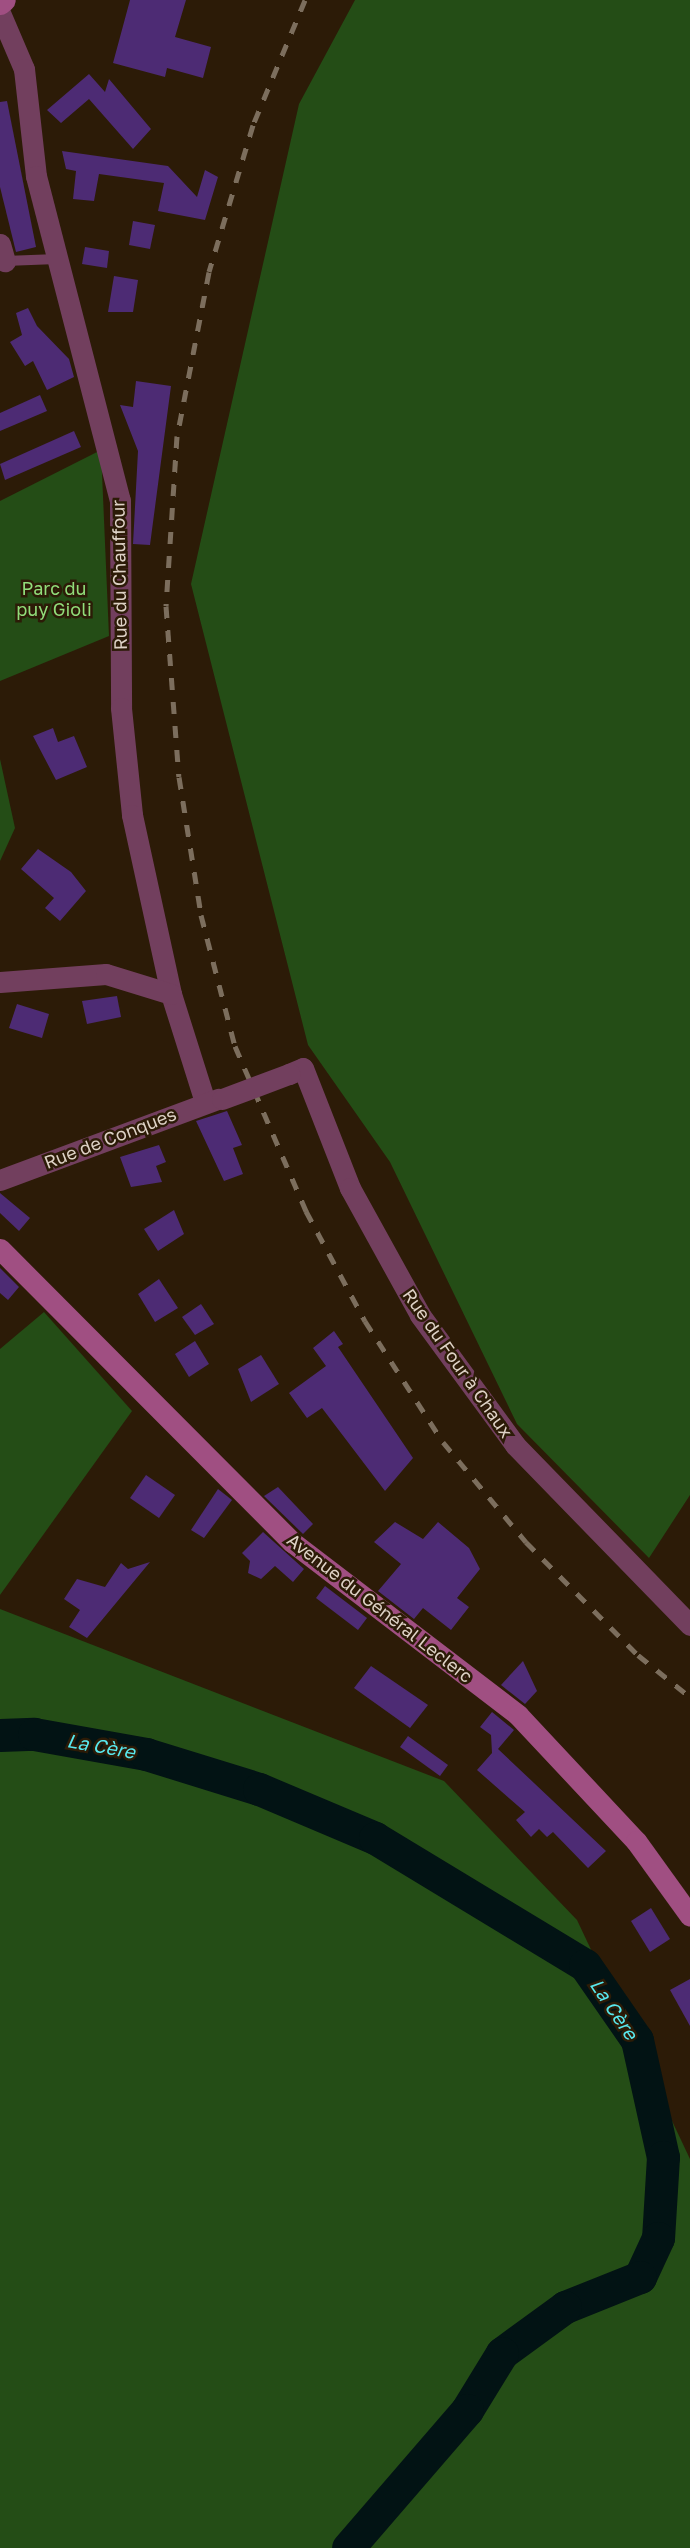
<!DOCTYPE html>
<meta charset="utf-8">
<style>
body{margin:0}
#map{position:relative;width:690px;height:2548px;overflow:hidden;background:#2c1b07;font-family:"Golos Text",sans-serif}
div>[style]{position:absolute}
.green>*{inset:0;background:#244d16}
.river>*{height:33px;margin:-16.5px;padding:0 16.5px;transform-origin:16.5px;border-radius:16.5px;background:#021314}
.building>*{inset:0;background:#4d2b74}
.lane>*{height:10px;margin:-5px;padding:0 5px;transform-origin:5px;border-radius:5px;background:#723f5e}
.street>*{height:21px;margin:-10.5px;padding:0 10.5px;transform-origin:10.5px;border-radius:10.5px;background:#723f5e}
.secondary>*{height:21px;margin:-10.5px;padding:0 10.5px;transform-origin:10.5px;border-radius:10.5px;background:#a04f82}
.rail>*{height:5px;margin-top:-2.5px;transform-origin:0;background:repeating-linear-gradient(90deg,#7c6e5d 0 12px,transparent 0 24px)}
.street-bridge>*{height:21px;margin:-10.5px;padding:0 10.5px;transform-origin:10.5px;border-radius:10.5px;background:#723f5e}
span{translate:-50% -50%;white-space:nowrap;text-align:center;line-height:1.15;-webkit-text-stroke:5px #2c1b07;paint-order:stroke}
.street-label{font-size:18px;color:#ded2c6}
.park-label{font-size:18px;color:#91dd7a}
.water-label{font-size:19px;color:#58e8ee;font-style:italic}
</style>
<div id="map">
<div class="green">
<div style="clip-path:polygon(355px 0,690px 0,690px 1495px,649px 1558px,517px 1424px,390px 1162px,308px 1045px,191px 584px,299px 104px)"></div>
<div style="clip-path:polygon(101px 450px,109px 636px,0 681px,0 501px)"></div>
<div style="clip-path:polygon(0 759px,15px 828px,0 861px)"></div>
<div style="clip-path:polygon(44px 1312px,132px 1411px,0 1595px,0 1349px)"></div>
<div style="clip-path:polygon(0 1609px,444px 1781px,577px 1920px,690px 2159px,690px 2548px,0 2548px)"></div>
</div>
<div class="river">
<div style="left:0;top:1735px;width:34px;rotate:-2deg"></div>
<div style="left:34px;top:1734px;width:114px;rotate:10.1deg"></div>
<div style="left:146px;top:1754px;width:118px;rotate:17.2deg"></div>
<div style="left:259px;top:1789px;width:126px;rotate:22.9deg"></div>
<div style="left:375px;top:1838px;width:245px;rotate:31.2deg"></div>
<div style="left:585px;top:1965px;width:91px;rotate:55.3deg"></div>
<div style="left:637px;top:2040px;width:120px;rotate:77.5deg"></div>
<div style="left:663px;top:2157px;width:81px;rotate:93.5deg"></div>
<div style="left:658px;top:2238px;width:43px;rotate:114.8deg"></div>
<div style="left:640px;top:2277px;width:81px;rotate:158.2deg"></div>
<div style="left:565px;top:2307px;width:78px;rotate:143.9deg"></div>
<div style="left:502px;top:2353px;width:67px;rotate:121.6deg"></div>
<div style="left:467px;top:2410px;width:182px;rotate:130.8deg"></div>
</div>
<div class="building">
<div style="clip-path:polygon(130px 0,186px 0,175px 37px,211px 47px,203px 78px,167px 68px,165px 77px,113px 63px)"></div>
<div style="clip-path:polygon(89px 74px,105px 92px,109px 79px,151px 129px,133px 149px,89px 99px,61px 123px,47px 110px)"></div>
<div style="clip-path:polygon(7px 101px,36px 247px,16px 252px,0 187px,0 102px)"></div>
<div style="clip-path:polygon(62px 151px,168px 166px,197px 197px,205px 170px,218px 177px,205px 220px,158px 211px,164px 183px,99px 174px,94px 201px,73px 199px,76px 171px,66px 169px)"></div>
<div style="clip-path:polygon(133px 221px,155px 225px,150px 249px,129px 245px)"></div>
<div style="clip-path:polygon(85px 247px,109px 251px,107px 268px,82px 264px)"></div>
<div style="clip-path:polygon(114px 276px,138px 280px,133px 312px,108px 312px)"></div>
<div style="clip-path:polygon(28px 308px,37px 326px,69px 359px,74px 377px,47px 390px,33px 361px,25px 366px,10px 342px,22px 335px,16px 313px)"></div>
<div style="clip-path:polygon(136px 381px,171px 386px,150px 545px,133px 544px,138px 451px,120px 405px,133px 407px)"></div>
<div style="clip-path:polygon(40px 395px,47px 411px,0 431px,0 413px)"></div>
<div style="clip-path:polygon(74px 431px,81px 447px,5px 480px,0 464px)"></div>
<div style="clip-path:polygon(53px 728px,58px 742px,74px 736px,87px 767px,56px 780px,33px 736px)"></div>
<div style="clip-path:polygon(38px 849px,71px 872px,86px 891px,60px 921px,45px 908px,54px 898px,21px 869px)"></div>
<div style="clip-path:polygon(117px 996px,121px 1017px,87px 1024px,82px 1001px)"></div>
<div style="clip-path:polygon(17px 1004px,49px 1014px,42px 1038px,9px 1028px)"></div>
<div style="clip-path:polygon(227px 1111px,242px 1145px,233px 1148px,243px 1174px,224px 1181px,196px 1121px)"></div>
<div style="clip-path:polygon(159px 1145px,166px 1162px,156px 1166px,162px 1182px,131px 1187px,120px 1157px)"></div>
<div style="clip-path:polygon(0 1193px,30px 1218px,19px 1231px,0 1213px)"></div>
<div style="clip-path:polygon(174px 1210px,184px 1234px,158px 1251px,144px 1229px)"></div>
<div style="clip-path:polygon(0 1268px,19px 1287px,8px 1300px,0 1293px)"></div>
<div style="clip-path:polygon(159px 1279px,178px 1308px,155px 1322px,138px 1294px)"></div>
<div style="clip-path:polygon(201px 1304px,214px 1324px,195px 1335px,182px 1317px)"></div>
<div style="clip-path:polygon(334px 1331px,343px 1344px,338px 1347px,413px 1458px,385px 1491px,322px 1408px,307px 1418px,289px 1393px,326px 1366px,313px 1348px)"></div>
<div style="clip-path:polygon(195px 1341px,209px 1364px,189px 1377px,175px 1354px)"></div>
<div style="clip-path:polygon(261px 1355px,279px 1384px,251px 1402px,238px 1369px)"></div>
<div style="clip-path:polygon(146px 1475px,175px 1495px,159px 1518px,130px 1498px)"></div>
<div style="clip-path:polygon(278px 1487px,313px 1524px,303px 1534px,264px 1496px)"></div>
<div style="clip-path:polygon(218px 1489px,232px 1500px,204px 1538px,191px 1530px)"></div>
<div style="clip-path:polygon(395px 1522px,423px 1539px,438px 1522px,469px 1548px,480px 1569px,457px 1598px,469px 1607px,451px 1630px,423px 1608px,414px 1619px,378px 1591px,401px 1564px,374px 1542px)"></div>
<div style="clip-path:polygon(263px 1532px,304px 1569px,293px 1582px,275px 1566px,261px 1579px,248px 1573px,250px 1561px,242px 1553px)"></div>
<div style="clip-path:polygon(150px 1562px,87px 1638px,69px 1627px,80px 1610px,64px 1599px,77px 1579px,105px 1587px,121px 1563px,128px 1569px)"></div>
<div style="clip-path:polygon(325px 1586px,367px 1618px,358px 1630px,316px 1598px)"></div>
<div style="clip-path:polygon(523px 1661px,537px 1691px,525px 1704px,501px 1685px)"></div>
<div style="clip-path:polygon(371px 1666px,428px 1705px,410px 1728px,354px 1688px)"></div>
<div style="clip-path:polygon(492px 1712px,514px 1730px,498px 1749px,606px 1851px,588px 1868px,553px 1832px,547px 1837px,539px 1829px,531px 1837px,516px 1820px,525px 1812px,477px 1770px,492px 1753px,491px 1735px,480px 1727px)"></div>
<div style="clip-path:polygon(408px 1736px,448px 1765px,440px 1776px,400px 1747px)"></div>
<div style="clip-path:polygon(651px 1908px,670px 1939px,650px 1952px,631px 1921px)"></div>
<div style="clip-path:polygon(690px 1979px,690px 2026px,670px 1990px)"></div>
</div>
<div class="lane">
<div style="left:5px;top:261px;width:52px;rotate:-2.2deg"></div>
</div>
<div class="street">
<div style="left:0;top:13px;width:61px;rotate:66.8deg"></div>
<div style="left:24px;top:69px;width:108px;rotate:83.6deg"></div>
<div style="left:36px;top:176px;width:335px;rotate:75.5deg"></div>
<div style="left:120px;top:500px;width:208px;rotate:89.7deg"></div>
<div style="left:121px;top:708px;width:108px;rotate:84.1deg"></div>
<div style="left:132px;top:815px;width:183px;rotate:77.7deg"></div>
<div style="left:171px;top:994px;width:113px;rotate:72.5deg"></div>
<div style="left:0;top:244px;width:18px;rotate:74deg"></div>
<div style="left:0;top:982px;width:106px;rotate:-4.3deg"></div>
<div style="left:106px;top:974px;width:68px;rotate:17.1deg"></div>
<div style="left:289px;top:1074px;width:15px;rotate:-23deg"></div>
<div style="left:303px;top:1068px;width:129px;rotate:68.6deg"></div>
<div style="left:350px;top:1188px;width:145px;rotate:61.1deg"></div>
<div style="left:420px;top:1315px;width:161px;rotate:53.8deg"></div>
<div style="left:515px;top:1445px;width:251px;rotate:45.8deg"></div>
<div style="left:0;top:1180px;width:233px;rotate:-20.4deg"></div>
</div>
<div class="secondary">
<div style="left:0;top:4px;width:6px;rotate:-39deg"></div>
<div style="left:0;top:1249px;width:414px;rotate:45.1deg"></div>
<div style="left:292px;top:1542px;width:285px;rotate:37.4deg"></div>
<div style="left:518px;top:1715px;width:173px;rotate:46.9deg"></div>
<div style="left:636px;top:1841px;width:92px;rotate:54.2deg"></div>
</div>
<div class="rail">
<div style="left:305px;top:0;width:135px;rotate:112.6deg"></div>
<div style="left:253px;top:125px;width:153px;rotate:106.7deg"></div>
<div style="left:209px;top:272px;width:167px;rotate:101deg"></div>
<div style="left:177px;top:436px;width:170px;rotate:93.7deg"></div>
<div style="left:166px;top:606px;width:171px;rotate:85.7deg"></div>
<div style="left:179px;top:777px;width:140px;rotate:80.9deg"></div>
<div style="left:201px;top:915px;width:135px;rotate:75.5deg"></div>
<div style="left:235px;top:1046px;width:180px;rotate:66.7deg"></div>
<div style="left:306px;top:1211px;width:125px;rotate:61.8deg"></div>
<div style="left:365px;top:1321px;width:144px;rotate:57.2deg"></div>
<div style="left:443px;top:1442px;width:130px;rotate:50.3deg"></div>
<div style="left:526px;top:1542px;width:159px;rotate:45.3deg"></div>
<div style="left:638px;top:1655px;width:67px;rotate:38.9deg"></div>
</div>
<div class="street-bridge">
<div style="left:222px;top:1099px;width:72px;rotate:-20.5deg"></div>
</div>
<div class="street-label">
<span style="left:119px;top:575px;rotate:-91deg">Rue du Chauffour</span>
<span style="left:110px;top:1138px;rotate:-21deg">Rue de Conques</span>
<span style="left:458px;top:1363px;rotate:55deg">Rue du Four à Chaux</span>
<span style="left:380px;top:1608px;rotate:38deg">Avenue du Général Leclerc</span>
</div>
<div class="park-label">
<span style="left:54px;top:599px">Parc du<br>puy Gioli</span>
</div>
<div class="water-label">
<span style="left:101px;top:1746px;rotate:10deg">La Cère</span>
<span style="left:614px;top:2009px;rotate:56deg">La Cère</span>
</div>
</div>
